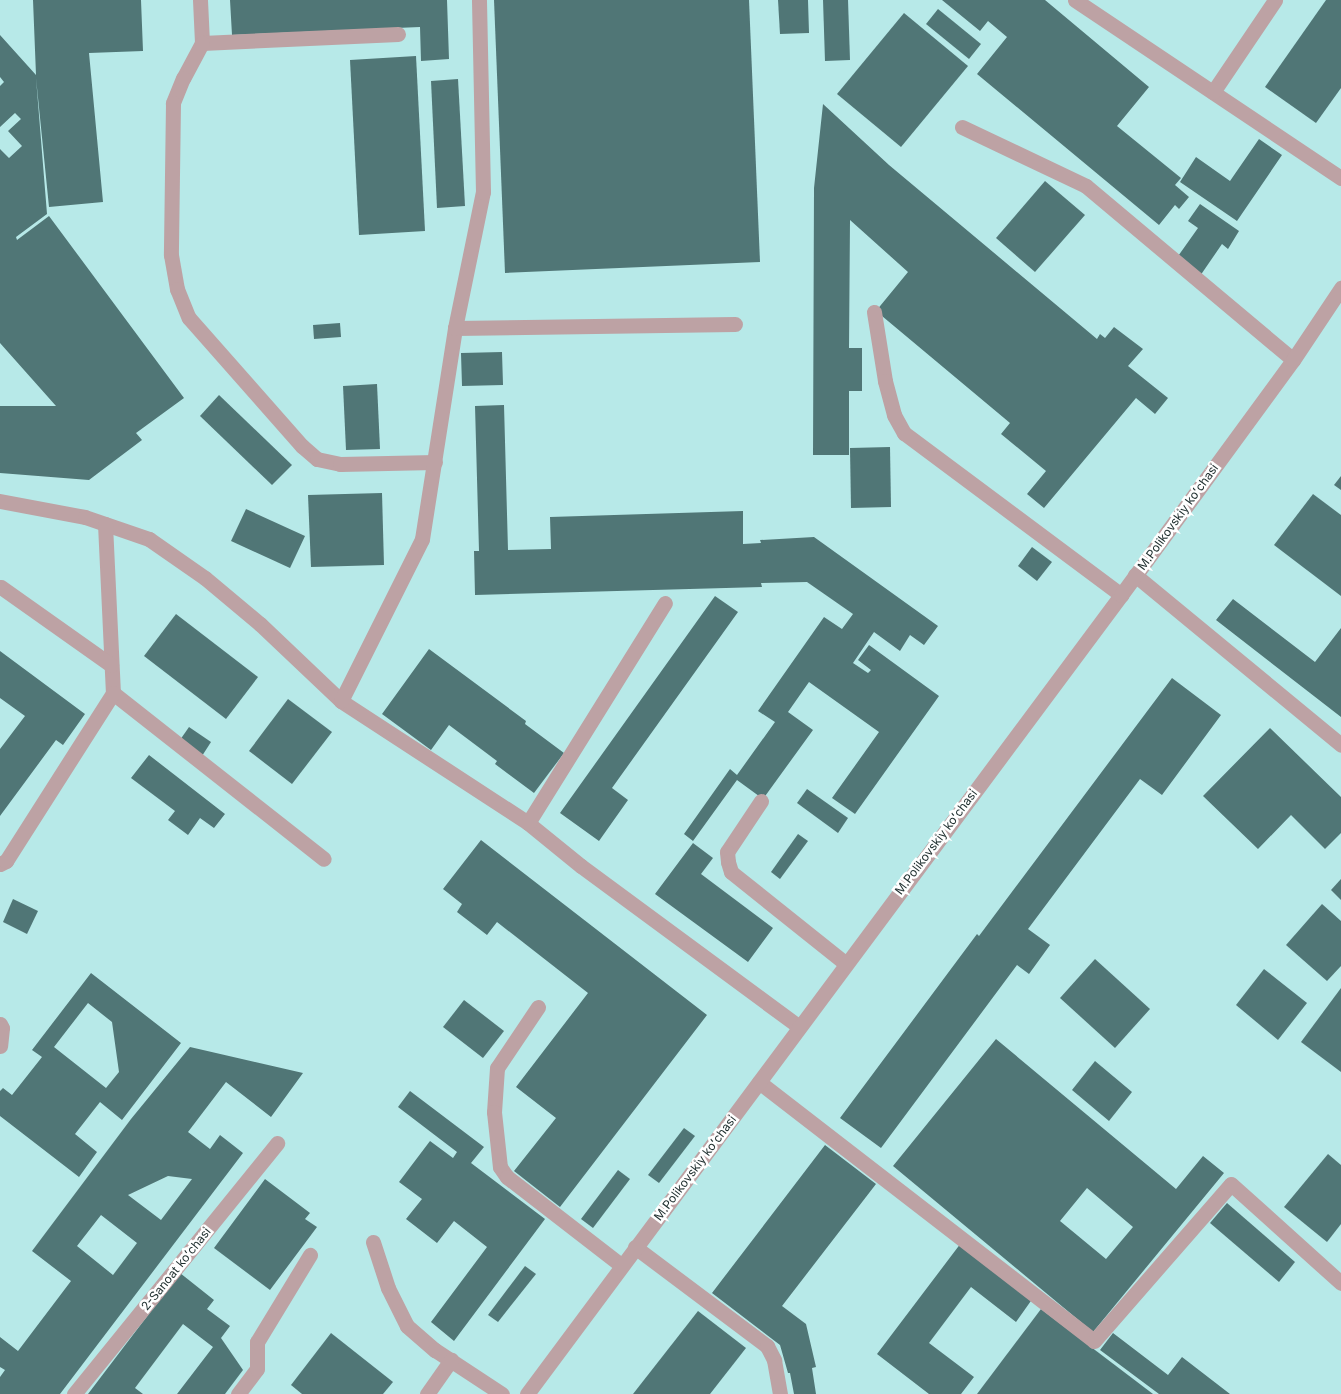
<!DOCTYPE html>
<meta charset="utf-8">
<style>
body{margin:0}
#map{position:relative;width:1341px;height:1394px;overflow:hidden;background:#ccf6f5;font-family:Inter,sans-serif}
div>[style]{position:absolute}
.built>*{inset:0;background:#b7e9e8}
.building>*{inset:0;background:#507676}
.minor>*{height:15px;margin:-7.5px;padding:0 7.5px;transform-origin:7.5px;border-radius:7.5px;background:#bda2a4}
span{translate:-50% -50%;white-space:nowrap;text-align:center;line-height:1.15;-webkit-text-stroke:5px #fff;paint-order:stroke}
.street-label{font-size:12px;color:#1d2d2d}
</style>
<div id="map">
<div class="built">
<div style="clip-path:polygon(0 0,1341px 0,1341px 1394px,0 1394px)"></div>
</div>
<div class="building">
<div style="clip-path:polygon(33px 0,141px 0,143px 51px,89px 53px,103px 202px,49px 207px,36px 78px,47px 214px,16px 237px,17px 240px,49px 216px,184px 398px,136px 433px,142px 440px,89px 480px,0 473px,0 406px,56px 406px,0 343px,0 149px,9px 158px,22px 146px,8px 131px,21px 119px,15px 113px,0 127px,0 86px,4px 82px,0 77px,0 35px,36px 75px)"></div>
<div style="clip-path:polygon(230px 0,447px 0,449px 59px,421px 61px,420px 27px,232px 35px)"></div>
<div style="clip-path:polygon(494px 0,749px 0,760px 262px,505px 273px)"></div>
<div style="clip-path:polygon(778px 0,808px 0,809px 33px,780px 34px)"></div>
<div style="clip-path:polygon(823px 0,848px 0,850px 60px,825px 61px)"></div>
<div style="clip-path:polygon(942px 0,1045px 0,1149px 87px,1117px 126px,1181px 178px,1175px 185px,1189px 197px,1179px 209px,1175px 205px,1159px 225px,977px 74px,1007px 37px,988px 21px,980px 31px)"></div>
<div style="clip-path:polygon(1326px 0,1341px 0,1341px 88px,1316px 123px,1265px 87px)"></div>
<div style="clip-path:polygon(938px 9px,981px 44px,969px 59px,926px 24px)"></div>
<div style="clip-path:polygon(904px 13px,968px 66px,901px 147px,837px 94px)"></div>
<div style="clip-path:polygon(416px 56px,425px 231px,359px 235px,350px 60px)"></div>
<div style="clip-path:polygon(458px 79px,465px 206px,437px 208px,431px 81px)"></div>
<div style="clip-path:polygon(823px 104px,889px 165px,1097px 339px,1100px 334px,1105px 338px,1114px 327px,1143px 349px,1128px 366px,1168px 398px,1155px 414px,1136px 398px,1044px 508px,1027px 494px,1046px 471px,1001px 434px,1010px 423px,876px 311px,908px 272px,850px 220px,849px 348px,862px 348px,862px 391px,849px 391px,849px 455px,813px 455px,814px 188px)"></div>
<div style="clip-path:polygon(1259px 139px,1282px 155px,1237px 221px,1180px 182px,1196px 157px,1230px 181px)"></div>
<div style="clip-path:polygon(1045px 181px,1085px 215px,1035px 272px,996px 238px)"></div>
<div style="clip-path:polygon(1200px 204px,1239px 231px,1228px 249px,1222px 244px,1200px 276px,1176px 259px,1198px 228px,1188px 221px)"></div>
<div style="clip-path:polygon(340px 323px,341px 337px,314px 339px,313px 325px)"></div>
<div style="clip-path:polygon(502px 352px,503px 385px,462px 386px,461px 353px)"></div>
<div style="clip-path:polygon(377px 384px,380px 449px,346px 450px,343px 386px)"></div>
<div style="clip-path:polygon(219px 395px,292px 465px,272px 485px,200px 416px)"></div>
<div style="clip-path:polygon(504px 405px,508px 550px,551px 549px,550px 517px,743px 511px,743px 544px,761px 543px,760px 540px,814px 537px,938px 626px,924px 645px,910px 635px,900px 651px,874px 632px,853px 663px,868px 673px,871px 670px,858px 660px,869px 645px,939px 696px,855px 814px,832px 798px,879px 732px,809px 682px,788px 712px,813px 730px,763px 799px,737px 780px,693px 841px,684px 834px,730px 769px,737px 775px,775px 722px,758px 711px,824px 617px,842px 629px,853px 614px,807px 582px,761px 583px,762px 587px,475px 595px,474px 551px,479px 551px,475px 406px)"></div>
<div style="clip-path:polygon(890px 447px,891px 507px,851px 508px,850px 448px)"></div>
<div style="clip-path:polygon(1341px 476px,1341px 490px,1334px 485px)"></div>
<div style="clip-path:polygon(382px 493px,384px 565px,311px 567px,308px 495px)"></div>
<div style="clip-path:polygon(1313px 494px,1341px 515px,1341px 596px,1274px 545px)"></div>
<div style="clip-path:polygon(246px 509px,305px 536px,290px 568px,231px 541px)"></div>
<div style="clip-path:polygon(1032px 547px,1052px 562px,1037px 581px,1018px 566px)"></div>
<div style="clip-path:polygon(715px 596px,738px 612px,612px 788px,628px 800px,599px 841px,560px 813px)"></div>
<div style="clip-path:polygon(1233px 599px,1315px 662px,1341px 628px,1341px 717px,1216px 620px)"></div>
<div style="clip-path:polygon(176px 614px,258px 677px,226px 719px,144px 656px)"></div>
<div style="clip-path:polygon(429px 649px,526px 721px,525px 724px,564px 753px,534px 793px,495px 764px,497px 761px,449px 725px,431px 750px,382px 714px)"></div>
<div style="clip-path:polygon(0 651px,85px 714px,63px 745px,56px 740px,0 816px,0 749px,25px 716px,0 698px)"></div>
<div style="clip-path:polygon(1172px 678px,1221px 715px,1162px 795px,1140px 779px,1028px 929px,1050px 945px,1029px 974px,1017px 965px,881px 1148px,840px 1118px,977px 934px,979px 936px)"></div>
<div style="clip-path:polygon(288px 699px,332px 732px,292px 784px,249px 751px)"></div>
<div style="clip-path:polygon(189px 727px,211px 742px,202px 756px,180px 740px)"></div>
<div style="clip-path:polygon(1270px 728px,1341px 797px,1341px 833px,1325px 849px,1291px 815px,1258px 849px,1203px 796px)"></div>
<div style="clip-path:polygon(149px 755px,225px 814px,214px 828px,200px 818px,188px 835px,168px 820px,175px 811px,131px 778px)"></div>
<div style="clip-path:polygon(807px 789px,848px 818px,838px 833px,797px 803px)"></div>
<div style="clip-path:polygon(798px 834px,808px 841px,780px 879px,771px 872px)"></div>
<div style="clip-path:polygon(481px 840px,707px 1015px,560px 1207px,514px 1171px,556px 1118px,516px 1087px,588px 993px,497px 922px,487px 935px,457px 912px,462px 904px,443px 889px)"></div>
<div style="clip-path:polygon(693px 843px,713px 858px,701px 874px,773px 928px,748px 962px,655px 894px)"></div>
<div style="clip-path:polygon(1341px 879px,1341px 900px,1331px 890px)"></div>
<div style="clip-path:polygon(13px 899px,38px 911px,27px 934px,3px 922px)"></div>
<div style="clip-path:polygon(1322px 904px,1341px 921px,1341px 966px,1327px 981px,1286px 945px)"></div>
<div style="clip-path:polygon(1095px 959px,1150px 1009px,1115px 1048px,1060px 998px)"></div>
<div style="clip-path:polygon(1264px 969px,1307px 1003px,1278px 1040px,1236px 1005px)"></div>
<div style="clip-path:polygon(evenodd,91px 973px,181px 1043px,122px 1120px,100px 1102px,75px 1134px,97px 1152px,79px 1177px,0 1116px,0 1091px,3px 1088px,12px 1095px,42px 1057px,32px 1050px,91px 973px,88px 1003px,112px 1022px,119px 1072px,106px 1088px,54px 1047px,88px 1003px)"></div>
<div style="clip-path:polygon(1341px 988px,1341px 1072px,1301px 1042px)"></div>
<div style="clip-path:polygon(464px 1000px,504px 1031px,483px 1058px,443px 1027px)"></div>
<div style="clip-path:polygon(evenodd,996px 1039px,1176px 1189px,1203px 1156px,1224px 1173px,1093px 1332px,893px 1166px,996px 1039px,1087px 1188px,1133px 1227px,1106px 1259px,1060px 1221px,1087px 1188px)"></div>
<div style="clip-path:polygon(evenodd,190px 1047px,303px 1073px,271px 1117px,226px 1082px,188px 1132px,210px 1149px,220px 1135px,243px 1153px,60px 1394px,0 1394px,0 1377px,5px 1370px,0 1367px,0 1337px,18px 1351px,71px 1281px,32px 1251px,131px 1119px,190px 1047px,168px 1176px,192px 1179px,161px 1220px,128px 1195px,168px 1176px,190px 1047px,101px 1215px,137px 1243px,113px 1275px,77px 1246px,101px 1215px)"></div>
<div style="clip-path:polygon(1095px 1061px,1132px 1092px,1109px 1121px,1072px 1090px)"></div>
<div style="clip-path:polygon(410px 1091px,484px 1147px,471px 1163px,545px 1219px,454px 1341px,431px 1322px,487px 1247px,454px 1221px,437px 1243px,406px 1219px,422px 1199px,399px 1182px,430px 1141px,453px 1158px,457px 1152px,398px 1107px)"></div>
<div style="clip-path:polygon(684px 1128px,695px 1136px,659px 1183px,648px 1175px)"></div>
<div style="clip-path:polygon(825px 1145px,876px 1184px,782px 1306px,806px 1324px,816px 1367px,812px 1368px,816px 1394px,794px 1394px,790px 1373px,788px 1373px,780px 1345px,712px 1293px)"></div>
<div style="clip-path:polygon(1328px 1154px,1341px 1165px,1341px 1224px,1327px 1242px,1284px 1207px)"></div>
<div style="clip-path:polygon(618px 1170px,630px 1179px,593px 1228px,581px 1219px)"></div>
<div style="clip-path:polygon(265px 1179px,310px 1213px,305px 1219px,317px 1227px,270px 1290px,214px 1248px)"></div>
<div style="clip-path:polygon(1227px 1203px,1295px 1262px,1279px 1282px,1210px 1223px)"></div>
<div style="clip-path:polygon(961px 1243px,1033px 1298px,1016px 1322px,971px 1287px,929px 1343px,974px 1377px,961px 1394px,929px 1394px,877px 1354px)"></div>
<div style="clip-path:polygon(525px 1266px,536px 1274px,498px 1322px,488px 1315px)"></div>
<div style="clip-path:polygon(180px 1273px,214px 1300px,207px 1309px,230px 1326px,221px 1338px,243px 1370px,225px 1394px,177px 1394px,213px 1347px,183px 1324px,135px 1388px,143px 1394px,88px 1394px)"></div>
<div style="clip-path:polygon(1041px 1309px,1153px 1394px,977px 1394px)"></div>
<div style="clip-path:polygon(698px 1311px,746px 1348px,710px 1394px,633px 1394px)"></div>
<div style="clip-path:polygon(331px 1333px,393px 1382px,383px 1394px,302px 1394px,291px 1385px)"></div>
<div style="clip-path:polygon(1113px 1333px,1168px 1375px,1182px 1357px,1230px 1394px,1159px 1394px,1100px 1350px)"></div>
</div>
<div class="minor">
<div style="left:200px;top:0;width:43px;rotate:87.3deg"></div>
<div style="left:1075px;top:0;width:320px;rotate:33.8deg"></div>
<div style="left:398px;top:34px;width:196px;rotate:177.4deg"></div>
<div style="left:202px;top:43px;width:40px;rotate:118deg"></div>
<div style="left:183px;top:78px;width:27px;rotate:112deg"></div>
<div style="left:173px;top:103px;width:152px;rotate:90.8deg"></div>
<div style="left:171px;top:255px;width:35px;rotate:80deg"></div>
<div style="left:177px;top:289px;width:31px;rotate:68deg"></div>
<div style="left:189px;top:318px;width:171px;rotate:48.6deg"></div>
<div style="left:302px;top:446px;width:20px;rotate:41deg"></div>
<div style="left:317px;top:459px;width:24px;rotate:12deg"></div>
<div style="left:340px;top:464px;width:95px;rotate:-1.2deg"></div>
<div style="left:1213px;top:92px;width:111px;rotate:-56deg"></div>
<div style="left:962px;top:127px;width:137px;rotate:25.4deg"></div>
<div style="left:1086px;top:186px;width:270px;rotate:40deg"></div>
<div style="left:874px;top:312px;width:70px;rotate:80.9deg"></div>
<div style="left:885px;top:381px;width:35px;rotate:75deg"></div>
<div style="left:894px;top:415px;width:21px;rotate:61deg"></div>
<div style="left:904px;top:433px;width:271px;rotate:36.7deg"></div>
<div style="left:455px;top:328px;width:280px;rotate:-0.8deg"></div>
<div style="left:0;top:501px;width:86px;rotate:10.7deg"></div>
<div style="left:85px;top:517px;width:68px;rotate:19deg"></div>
<div style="left:149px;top:539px;width:68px;rotate:34.9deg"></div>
<div style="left:205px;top:578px;width:72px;rotate:39.9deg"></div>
<div style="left:260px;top:624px;width:112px;rotate:43.5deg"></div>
<div style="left:341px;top:701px;width:223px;rotate:33.1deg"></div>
<div style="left:528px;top:823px;width:68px;rotate:39.1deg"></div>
<div style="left:581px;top:866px;width:271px;rotate:36.4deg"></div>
<div style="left:105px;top:524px;width:169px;rotate:87.3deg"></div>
<div style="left:113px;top:693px;width:268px;rotate:38.2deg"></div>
<div style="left:1135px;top:575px;width:267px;rotate:39.5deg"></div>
<div style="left:1px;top:587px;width:135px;rotate:35.3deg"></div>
<div style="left:341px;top:701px;width:181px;rotate:-63.4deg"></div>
<div style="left:422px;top:539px;width:214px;rotate:-81.1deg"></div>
<div style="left:455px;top:328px;width:139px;rotate:-78.4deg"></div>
<div style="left:483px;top:192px;width:192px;rotate:-91.2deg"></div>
<div style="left:761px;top:801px;width:61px;rotate:123.7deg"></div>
<div style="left:727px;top:852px;width:10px;rotate:84deg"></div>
<div style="left:728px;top:862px;width:10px;rotate:73deg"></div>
<div style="left:731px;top:872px;width:146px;rotate:38.6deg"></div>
<div style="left:528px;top:823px;width:259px;rotate:-58.1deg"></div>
<div style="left:0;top:864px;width:7px;rotate:-27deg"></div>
<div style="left:6px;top:861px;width:199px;rotate:-57.5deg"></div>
<div style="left:538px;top:1007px;width:73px;rotate:123.9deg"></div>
<div style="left:497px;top:1068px;width:44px;rotate:93.9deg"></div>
<div style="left:494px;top:1112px;width:55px;rotate:83.8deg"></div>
<div style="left:500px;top:1167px;width:12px;rotate:55deg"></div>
<div style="left:507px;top:1177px;width:145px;rotate:37.7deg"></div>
<div style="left:0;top:1024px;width:4px;rotate:63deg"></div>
<div style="left:2px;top:1028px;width:18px;rotate:96deg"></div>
<div style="left:759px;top:1082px;width:423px;rotate:37.7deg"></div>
<div style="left:1094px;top:1341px;width:208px;rotate:-48.9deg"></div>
<div style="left:1231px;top:1184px;width:148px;rotate:42deg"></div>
<div style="left:373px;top:1242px;width:48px;rotate:71.9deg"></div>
<div style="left:388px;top:1288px;width:42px;rotate:63.4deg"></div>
<div style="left:407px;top:1326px;width:37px;rotate:41deg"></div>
<div style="left:435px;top:1350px;width:80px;rotate:33.3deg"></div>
<div style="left:635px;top:1247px;width:165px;rotate:36.9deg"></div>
<div style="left:767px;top:1346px;width:16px;rotate:63deg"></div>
<div style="left:774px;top:1360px;width:35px;rotate:80deg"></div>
<div style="left:74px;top:1394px;width:323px;rotate:-51deg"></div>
<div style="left:238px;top:1394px;width:31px;rotate:-53deg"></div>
<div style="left:257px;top:1369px;width:27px;rotate:-90deg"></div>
<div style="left:257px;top:1342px;width:102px;rotate:-58.7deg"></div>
<div style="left:427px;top:1394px;width:42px;rotate:-54.8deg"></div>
<div style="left:527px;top:1394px;width:996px;rotate:-53.37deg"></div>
<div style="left:1121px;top:595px;width:291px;rotate:-53.8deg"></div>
<div style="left:1293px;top:360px;width:87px;rotate:-56.3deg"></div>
</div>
<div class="street-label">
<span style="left:1178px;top:517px;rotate:-54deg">M.Polikovskiy koʻchasi</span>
<span style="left:936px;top:842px;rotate:-53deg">M.Polikovskiy koʻchasi</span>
<span style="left:695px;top:1168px;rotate:-53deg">M.Polikovskiy koʻchasi</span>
<span style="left:176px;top:1269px;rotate:-51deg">2-Sanoat koʻchasi</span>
</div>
</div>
